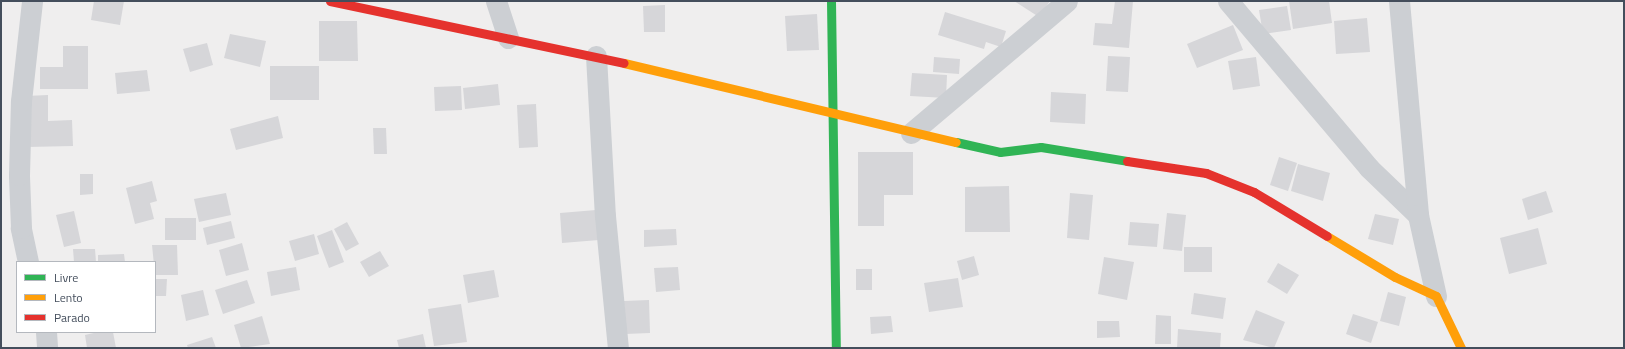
<!DOCTYPE html>
<style>
body{margin:0}
#map{position:relative;width:1625px;height:349px;overflow:hidden;background:#efeeee;font-family:"Titillium Web",sans-serif}
div>[style]{position:absolute}
.building>*{inset:0;background:#d6d6d9}
.street>*{height:21px;margin:-10.5px;padding:0 10.5px;transform-origin:10.5px;border-radius:10.5px;background:#cccfd3}
.fast>*{height:9px;margin:-4.5px;padding:0 4.5px;transform-origin:4.5px;border-radius:4.5px;background:#30b455}
.slow>*{height:9px;margin:-4.5px;padding:0 4.5px;transform-origin:4.5px;border-radius:4.5px;background:#ff9f0a}
.jam>*{height:9px;margin:-4.5px;padding:0 4.5px;transform-origin:4.5px;border-radius:4.5px;background:#e5322d}
span{translate:-50% -50%;white-space:nowrap;text-align:center;line-height:1.15;-webkit-text-stroke:3.5px #fff;paint-order:stroke}
.frame{position:absolute;inset:0;border:2px solid #444e5c;pointer-events:none}
.legend{position:absolute;left:16px;top:261px;width:140px;height:72px;box-sizing:border-box;background:#fff;border:1px solid #b4b8be;margin:0;padding:5px 7px;list-style:none;font-size:12px;color:#444e5c}
.legend li{display:flex;align-items:center;gap:8px;height:20px}
.legend b{width:20px;border:1px solid #b4b8be}
</style>
<div id="map">
<div class="building">
<div style="clip-path:polygon(94px 1px,124px 1px,120px 25px,91px 20px)"></div>
<div style="clip-path:polygon(1014px 1px,1050px 1px,1039px 17px)"></div>
<div style="clip-path:polygon(1115px 1px,1133px 1px,1129px 48px,1093px 45px,1095px 23px,1112px 24px)"></div>
<div style="clip-path:polygon(1289px 1px,1329px 1px,1332px 23px,1293px 29px)"></div>
<div style="clip-path:polygon(665px 5px,665px 32px,644px 32px,643px 6px)"></div>
<div style="clip-path:polygon(1287px 6px,1291px 30px,1263px 34px,1259px 10px)"></div>
<div style="clip-path:polygon(945px 12px,1006px 31px,1001px 47px,986px 42px,984px 49px,938px 35px)"></div>
<div style="clip-path:polygon(817px 14px,819px 50px,787px 51px,785px 16px)"></div>
<div style="clip-path:polygon(1367px 18px,1370px 52px,1336px 54px,1334px 21px)"></div>
<div style="clip-path:polygon(319px 21px,357px 21px,358px 61px,319px 61px)"></div>
<div style="clip-path:polygon(1233px 25px,1243px 50px,1197px 68px,1187px 44px)"></div>
<div style="clip-path:polygon(230px 34px,266px 41px,260px 67px,224px 58px)"></div>
<div style="clip-path:polygon(207px 43px,213px 65px,190px 72px,183px 49px)"></div>
<div style="clip-path:polygon(63px 46px,88px 46px,88px 89px,40px 89px,40px 67px,63px 67px)"></div>
<div style="clip-path:polygon(1108px 56px,1130px 57px,1128px 92px,1106px 91px)"></div>
<div style="clip-path:polygon(934px 57px,960px 59px,959px 74px,933px 72px)"></div>
<div style="clip-path:polygon(1256px 57px,1260px 86px,1233px 90px,1228px 61px)"></div>
<div style="clip-path:polygon(270px 66px,319px 66px,319px 100px,270px 100px)"></div>
<div style="clip-path:polygon(147px 70px,150px 91px,117px 94px,115px 73px)"></div>
<div style="clip-path:polygon(912px 73px,947px 75px,946px 98px,910px 96px)"></div>
<div style="clip-path:polygon(498px 84px,500px 105px,465px 109px,463px 88px)"></div>
<div style="clip-path:polygon(461px 86px,462px 110px,435px 111px,434px 87px)"></div>
<div style="clip-path:polygon(1051px 92px,1086px 94px,1085px 124px,1050px 122px)"></div>
<div style="clip-path:polygon(48px 95px,48px 121px,72px 120px,73px 146px,27px 147px,26px 96px)"></div>
<div style="clip-path:polygon(536px 104px,538px 147px,519px 148px,517px 105px)"></div>
<div style="clip-path:polygon(278px 116px,283px 138px,236px 150px,230px 129px)"></div>
<div style="clip-path:polygon(373px 128px,386px 128px,387px 154px,374px 154px)"></div>
<div style="clip-path:polygon(858px 152px,913px 152px,913px 195px,884px 195px,884px 226px,858px 226px)"></div>
<div style="clip-path:polygon(1279px 157px,1297px 163px,1288px 191px,1270px 185px)"></div>
<div style="clip-path:polygon(1298px 164px,1330px 173px,1323px 201px,1291px 191px)"></div>
<div style="clip-path:polygon(80px 174px,93px 174px,93px 194px,80px 195px)"></div>
<div style="clip-path:polygon(152px 181px,157px 201px,150px 203px,154px 219px,135px 224px,126px 188px)"></div>
<div style="clip-path:polygon(1009px 186px,1010px 232px,965px 232px,965px 187px)"></div>
<div style="clip-path:polygon(1546px 191px,1553px 212px,1528px 220px,1522px 199px)"></div>
<div style="clip-path:polygon(226px 193px,231px 215px,199px 222px,194px 199px)"></div>
<div style="clip-path:polygon(1070px 193px,1093px 195px,1089px 240px,1067px 238px)"></div>
<div style="clip-path:polygon(596px 210px,599px 240px,562px 243px,560px 213px)"></div>
<div style="clip-path:polygon(74px 211px,81px 243px,64px 247px,56px 215px)"></div>
<div style="clip-path:polygon(1167px 213px,1186px 215px,1182px 251px,1163px 249px)"></div>
<div style="clip-path:polygon(1375px 214px,1399px 219px,1393px 245px,1368px 239px)"></div>
<div style="clip-path:polygon(165px 218px,196px 218px,196px 240px,165px 240px)"></div>
<div style="clip-path:polygon(231px 221px,235px 238px,207px 245px,203px 228px)"></div>
<div style="clip-path:polygon(347px 222px,359px 244px,346px 251px,334px 229px)"></div>
<div style="clip-path:polygon(1130px 222px,1159px 224px,1157px 247px,1128px 245px)"></div>
<div style="clip-path:polygon(1538px 228px,1547px 264px,1509px 274px,1500px 238px)"></div>
<div style="clip-path:polygon(676px 229px,677px 245px,644px 247px,644px 230px)"></div>
<div style="clip-path:polygon(332px 230px,344px 262px,329px 268px,317px 236px)"></div>
<div style="clip-path:polygon(314px 234px,319px 254px,295px 261px,289px 241px)"></div>
<div style="clip-path:polygon(242px 243px,249px 270px,226px 276px,219px 250px)"></div>
<div style="clip-path:polygon(152px 245px,177px 245px,178px 275px,155px 275px)"></div>
<div style="clip-path:polygon(1184px 247px,1212px 247px,1212px 272px,1184px 272px)"></div>
<div style="clip-path:polygon(73px 249px,95px 249px,96px 262px,74px 262px)"></div>
<div style="clip-path:polygon(380px 251px,389px 266px,369px 277px,360px 262px)"></div>
<div style="clip-path:polygon(124px 254px,125px 262px,98px 262px,98px 255px)"></div>
<div style="clip-path:polygon(974px 256px,979px 275px,962px 280px,957px 261px)"></div>
<div style="clip-path:polygon(1104px 257px,1134px 262px,1127px 300px,1098px 294px)"></div>
<div style="clip-path:polygon(1278px 263px,1299px 275px,1287px 294px,1267px 282px)"></div>
<div style="clip-path:polygon(296px 267px,300px 290px,271px 296px,267px 272px)"></div>
<div style="clip-path:polygon(678px 267px,680px 290px,656px 292px,654px 268px)"></div>
<div style="clip-path:polygon(856px 269px,872px 269px,872px 290px,856px 290px)"></div>
<div style="clip-path:polygon(494px 270px,499px 297px,468px 303px,463px 275px)"></div>
<div style="clip-path:polygon(958px 278px,963px 307px,929px 312px,924px 283px)"></div>
<div style="clip-path:polygon(155px 279px,167px 279px,166px 296px,155px 296px)"></div>
<div style="clip-path:polygon(247px 280px,255px 303px,223px 314px,215px 290px)"></div>
<div style="clip-path:polygon(203px 290px,209px 315px,186px 321px,181px 295px)"></div>
<div style="clip-path:polygon(1388px 292px,1406px 297px,1399px 326px,1380px 321px)"></div>
<div style="clip-path:polygon(1194px 293px,1226px 298px,1223px 319px,1191px 314px)"></div>
<div style="clip-path:polygon(649px 300px,650px 333px,625px 334px,624px 301px)"></div>
<div style="clip-path:polygon(461px 304px,467px 342px,434px 346px,428px 309px)"></div>
<div style="clip-path:polygon(1256px 310px,1285px 322px,1274px 348px,1243px 340px)"></div>
<div style="clip-path:polygon(1353px 314px,1378px 322px,1371px 343px,1346px 334px)"></div>
<div style="clip-path:polygon(1156px 315px,1171px 316px,1171px 344px,1155px 344px)"></div>
<div style="clip-path:polygon(262px 316px,270px 344px,241px 348px,234px 325px)"></div>
<div style="clip-path:polygon(891px 316px,893px 332px,871px 334px,870px 317px)"></div>
<div style="clip-path:polygon(1097px 321px,1119px 321px,1120px 337px,1097px 338px)"></div>
<div style="clip-path:polygon(1178px 329px,1221px 333px,1220px 348px,1177px 348px)"></div>
<div style="clip-path:polygon(98px 332px,113px 332px,116px 348px,87px 348px,85px 335px)"></div>
<div style="clip-path:polygon(423px 334px,426px 348px,399px 348px,397px 340px)"></div>
<div style="clip-path:polygon(212px 337px,216px 348px,188px 348px,187px 345px)"></div>
</div>
<div class="street">
<div style="left:496px;top:1px;width:39px;rotate:72deg"></div>
<div style="left:1228px;top:1px;width:219px;rotate:49.8deg"></div>
<div style="left:1369px;top:168px;width:68px;rotate:43.8deg"></div>
<div style="left:1399px;top:1px;width:215px;rotate:84.9deg"></div>
<div style="left:1418px;top:215px;width:83px;rotate:77.5deg"></div>
<div style="left:596px;top:56px;width:160px;rotate:86.8deg"></div>
<div style="left:605px;top:216px;width:133px;rotate:84.4deg"></div>
<div style="left:911px;top:133px;width:204px;rotate:-40.2deg"></div>
<div style="left:28px;top:262px;width:35px;rotate:-102deg"></div>
<div style="left:21px;top:228px;width:53px;rotate:-92.2deg"></div>
<div style="left:19px;top:175px;width:74px;rotate:-88.5deg"></div>
<div style="left:21px;top:101px;width:101px;rotate:-83.7deg"></div>
<div style="left:46px;top:332px;width:16px;rotate:86deg"></div>
</div>
<div class="fast">
<div style="left:831px;top:1px;width:347px;rotate:89.2deg"></div>
<div style="left:956px;top:142px;width:45px;rotate:12.8deg"></div>
<div style="left:1000px;top:152px;width:41px;rotate:-7deg"></div>
<div style="left:1041px;top:147px;width:87px;rotate:9.2deg"></div>
</div>
<div class="slow">
<div style="left:624px;top:63px;width:341px;rotate:13.4deg"></div>
<div style="left:1327px;top:236px;width:79px;rotate:31.1deg"></div>
<div style="left:1395px;top:277px;width:45px;rotate:24.9deg"></div>
<div style="left:1436px;top:296px;width:58px;rotate:64.3deg"></div>
</div>
<div class="jam">
<div style="left:330px;top:1px;width:300px;rotate:11.9deg"></div>
<div style="left:1127px;top:161px;width:80px;rotate:8.6deg"></div>
<div style="left:1206px;top:173px;width:52px;rotate:21.6deg"></div>
<div style="left:1254px;top:192px;width:85px;rotate:31.1deg"></div>
</div>
<div class="frame"></div>
<ul class="legend">
<li><b style="height:5px;background:#30b455"></b>Livre</li>
<li><b style="height:5px;background:#ff9f0a"></b>Lento</li>
<li><b style="height:5px;background:#e5322d"></b>Parado</li>
</ul>
</div>
